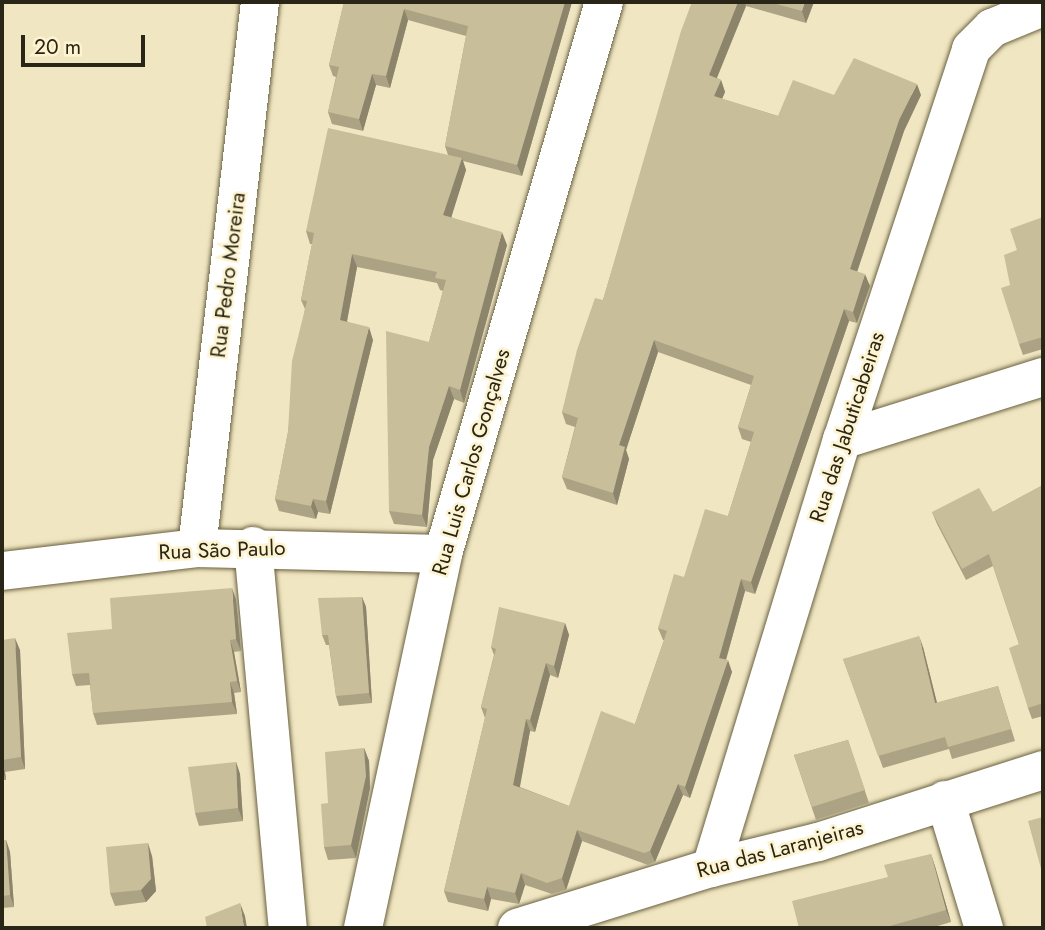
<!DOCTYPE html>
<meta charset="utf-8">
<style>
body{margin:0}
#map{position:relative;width:1045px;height:930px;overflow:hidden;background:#f0e6c1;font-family:Jost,sans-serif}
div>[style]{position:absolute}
.roads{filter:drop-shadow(0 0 2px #6a6140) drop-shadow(0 0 2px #6a6140)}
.minor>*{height:38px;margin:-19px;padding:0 19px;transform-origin:19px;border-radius:19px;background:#fff}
.wall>*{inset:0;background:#aca384}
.shaded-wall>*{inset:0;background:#8c856c}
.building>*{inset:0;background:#c8be9a}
span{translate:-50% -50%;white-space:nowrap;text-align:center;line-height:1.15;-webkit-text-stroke:5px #fdf3ce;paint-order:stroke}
.street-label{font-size:21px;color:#292517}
.frame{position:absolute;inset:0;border:4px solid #292517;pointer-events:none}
.scale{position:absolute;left:21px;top:35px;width:124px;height:32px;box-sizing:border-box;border:4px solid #292517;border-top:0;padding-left:9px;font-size:21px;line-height:24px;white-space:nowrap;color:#292517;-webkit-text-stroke:5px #fdf3ce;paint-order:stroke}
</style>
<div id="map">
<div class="roads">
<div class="minor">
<div style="left:842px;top:440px;width:211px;rotate:-17.4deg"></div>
<div style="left:253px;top:546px;width:384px;rotate:84.8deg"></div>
<div style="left:197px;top:548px;width:550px;rotate:-83.42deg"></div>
<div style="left:2px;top:571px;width:196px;rotate:-6.7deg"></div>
<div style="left:197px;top:548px;width:246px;rotate:1.4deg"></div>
<div style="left:945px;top:800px;width:134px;rotate:73.1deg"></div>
<div style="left:711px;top:868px;width:448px;rotate:-73deg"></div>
<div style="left:842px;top:440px;width:412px;rotate:-71.7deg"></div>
<div style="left:971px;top:49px;width:30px;rotate:-45deg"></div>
<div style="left:992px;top:28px;width:55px;rotate:-22.4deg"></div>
<div style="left:363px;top:928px;width:382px;rotate:-77.9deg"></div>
<div style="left:443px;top:554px;width:575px;rotate:-73.74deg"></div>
<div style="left:517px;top:928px;width:203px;rotate:-17.2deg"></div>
<div style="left:711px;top:868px;width:110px;rotate:-13.7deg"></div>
<div style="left:818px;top:842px;width:236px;rotate:-17.7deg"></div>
</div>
</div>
<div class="wall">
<div style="clip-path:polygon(344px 2px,572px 2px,522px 176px,463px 161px,466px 170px,451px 217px,507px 245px,464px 403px,454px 399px,433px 460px,427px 527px,394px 524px,389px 511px,429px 342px,443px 291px,440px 290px,437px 283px,357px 267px,347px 321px,373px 340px,330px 514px,318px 512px,316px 519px,279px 511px,275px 499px,288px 432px,305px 309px,301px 300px,312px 244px,310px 244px,306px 231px,448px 155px,445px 146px,466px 36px,408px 20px,390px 88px,376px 85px,363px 131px,332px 124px,328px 112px,336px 77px,333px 76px,329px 65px)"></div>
<div style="clip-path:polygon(692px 2px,814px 2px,806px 23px,746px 6px,717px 78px,721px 80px,725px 92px,722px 99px,778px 116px,834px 95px,921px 95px,904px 131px,857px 272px,870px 286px,857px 323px,849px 321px,755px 594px,745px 591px,726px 660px,732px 672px,690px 798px,683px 795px,655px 862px,648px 865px,582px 841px,566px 890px,552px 894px,525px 885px,519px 904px,491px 899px,488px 911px,448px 902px,444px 891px,485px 718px,481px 707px,494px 655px,491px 647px,565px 623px,569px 635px,558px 678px,550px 675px,535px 732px,530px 731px,520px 787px,569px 806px,635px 724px,664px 640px,663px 640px,658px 628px,684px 577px,728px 516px,751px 442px,742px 439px,738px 427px,751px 385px,658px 352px,626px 450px,629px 459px,617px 505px,567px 489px,562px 477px,575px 427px,566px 424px,562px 412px,603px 300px)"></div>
<div style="clip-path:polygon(1043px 217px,1043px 349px,1023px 355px,1019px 344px,1010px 285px,1017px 250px)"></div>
<div style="clip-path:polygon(1043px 485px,1043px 716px,1032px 719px,1028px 708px,1019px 644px,993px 566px,966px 580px,937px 524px,932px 512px,993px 512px)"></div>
<div style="clip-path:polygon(362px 597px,366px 607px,372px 703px,339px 706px,336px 696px,329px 645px,326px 645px,322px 635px)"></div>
<div style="clip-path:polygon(236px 599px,241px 651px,234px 652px,241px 692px,234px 693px,237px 714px,97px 725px,93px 713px,90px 685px,76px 686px,72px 674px,112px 629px)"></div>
<div style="clip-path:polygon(2px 640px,20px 650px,25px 769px,5px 772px,6px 780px,2px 780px)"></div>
<div style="clip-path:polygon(923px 647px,937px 703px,998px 686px,1015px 741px,952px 759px,949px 749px,883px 768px,843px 659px)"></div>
<div style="clip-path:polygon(848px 740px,869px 803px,816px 820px,794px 755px)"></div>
<div style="clip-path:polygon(364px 748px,369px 761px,370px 788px,356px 858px,328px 860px,324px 847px,328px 803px)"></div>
<div style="clip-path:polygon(236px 762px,240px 774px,243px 821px,199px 826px,195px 813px)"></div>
<div style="clip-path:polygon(2px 840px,6px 840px,10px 852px,14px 907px,2px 908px)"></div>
<div style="clip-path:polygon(931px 854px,951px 922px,931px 928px,799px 928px)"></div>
<div style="clip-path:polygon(152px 856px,156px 891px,146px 902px,115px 906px,110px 893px)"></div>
</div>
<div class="shaded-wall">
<div style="clip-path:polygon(565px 2px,572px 2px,522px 176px,517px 165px)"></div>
<div style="clip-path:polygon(738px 2px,744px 2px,746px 6px,713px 87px,709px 75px)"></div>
<div style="clip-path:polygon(805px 2px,814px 2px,806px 23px,802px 11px)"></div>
<div style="clip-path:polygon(404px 9px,408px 20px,390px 88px,386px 76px)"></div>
<div style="clip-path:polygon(372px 74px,376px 85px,363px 131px,359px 119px)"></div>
<div style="clip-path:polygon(721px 80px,725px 92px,718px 108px,714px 96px)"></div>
<div style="clip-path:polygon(917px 84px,921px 95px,904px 131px,854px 281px,850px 269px,899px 120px)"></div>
<div style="clip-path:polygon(462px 158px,466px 170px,448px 228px,443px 215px)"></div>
<div style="clip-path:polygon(502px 232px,507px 245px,464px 403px,460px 390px)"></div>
<div style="clip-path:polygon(352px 254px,357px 267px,345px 332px,340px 320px)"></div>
<div style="clip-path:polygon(865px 274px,870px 286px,857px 323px,853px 312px)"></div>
<div style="clip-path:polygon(844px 309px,849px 321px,755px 594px,751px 582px)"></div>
<div style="clip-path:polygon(369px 327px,373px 340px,330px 514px,326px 501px)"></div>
<div style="clip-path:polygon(654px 340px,658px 352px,626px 450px,629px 459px,617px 505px,613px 493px,619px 445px)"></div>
<div style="clip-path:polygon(449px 386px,454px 399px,433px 460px,427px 527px,422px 515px,429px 447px)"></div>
<div style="clip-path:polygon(313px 499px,318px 512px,316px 519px,311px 506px)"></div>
<div style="clip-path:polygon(741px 579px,745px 591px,723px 670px,719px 658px)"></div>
<div style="clip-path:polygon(232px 588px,236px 599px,241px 651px,236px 639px)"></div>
<div style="clip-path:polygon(362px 597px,366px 607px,372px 703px,369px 693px)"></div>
<div style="clip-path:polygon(565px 623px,569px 635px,558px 678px,554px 666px)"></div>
<div style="clip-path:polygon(919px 636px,923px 647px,940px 715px,935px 703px)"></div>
<div style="clip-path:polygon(15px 638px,20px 650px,25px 769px,21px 757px)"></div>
<div style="clip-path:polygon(230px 640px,234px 652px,241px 692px,237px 681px)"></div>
<div style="clip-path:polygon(728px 660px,732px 672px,690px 798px,685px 787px)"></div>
<div style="clip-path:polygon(546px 663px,550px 675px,535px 732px,530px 720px)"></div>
<div style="clip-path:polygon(230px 682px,234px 693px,237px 714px,232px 702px)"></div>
<div style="clip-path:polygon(526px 719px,530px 731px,518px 796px,513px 785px)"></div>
<div style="clip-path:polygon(364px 748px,369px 761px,370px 788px,356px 858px,351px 845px)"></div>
<div style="clip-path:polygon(236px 762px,240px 774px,243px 821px,238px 808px)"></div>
<div style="clip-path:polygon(2px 763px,5px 772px,6px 780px,2px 770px)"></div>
<div style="clip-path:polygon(678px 784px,683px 795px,655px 862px,650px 851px)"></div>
<div style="clip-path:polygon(577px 830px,582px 841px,566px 890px,562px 878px)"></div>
<div style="clip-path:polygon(6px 840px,10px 852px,14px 907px,10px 895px)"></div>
<div style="clip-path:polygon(148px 843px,152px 856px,156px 891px,146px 902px,141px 890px)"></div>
<div style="clip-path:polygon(931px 854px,935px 866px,951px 922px,946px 910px)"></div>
<div style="clip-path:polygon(521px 873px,525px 885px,519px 904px,515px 893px)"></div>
<div style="clip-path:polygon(487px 887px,491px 899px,488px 911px,484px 899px)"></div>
<div style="clip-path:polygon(240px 903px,245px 916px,247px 928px,244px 928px)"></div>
</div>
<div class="building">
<div style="clip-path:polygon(344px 2px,565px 2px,517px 165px,445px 146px,468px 26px,404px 9px,386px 76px,372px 74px,359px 119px,328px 112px,339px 67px,329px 65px)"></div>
<div style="clip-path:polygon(692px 2px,738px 2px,709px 75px,721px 80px,714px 96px,778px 116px,793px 80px,834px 95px,854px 58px,917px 84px,899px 120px,850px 269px,865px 274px,853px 312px,844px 309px,751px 582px,741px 579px,719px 658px,728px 660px,685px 787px,678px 784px,650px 851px,644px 853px,577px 830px,562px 878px,547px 883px,521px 873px,515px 893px,487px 887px,484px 899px,444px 891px,487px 709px,481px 707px,496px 649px,491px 647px,499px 607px,565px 623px,554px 666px,546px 663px,530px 720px,526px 719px,513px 785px,569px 806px,601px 711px,635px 724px,667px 631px,658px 628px,674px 574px,684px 577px,705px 509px,728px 516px,754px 432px,738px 427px,754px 376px,654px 340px,619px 445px,625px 447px,613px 493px,562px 477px,578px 418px,562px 412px,577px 350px,595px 298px,603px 300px,681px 31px)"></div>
<div style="clip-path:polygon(769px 2px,805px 2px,802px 11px)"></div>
<div style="clip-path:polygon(328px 128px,462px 158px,443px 215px,502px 232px,460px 390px,449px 386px,429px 447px,422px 515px,389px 511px,386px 331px,429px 342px,446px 280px,435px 278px,437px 272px,352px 254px,340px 320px,369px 327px,326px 501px,313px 499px,311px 506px,275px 499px,288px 432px,292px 361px,307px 301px,301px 300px,314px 233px,306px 231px)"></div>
<div style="clip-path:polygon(1043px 217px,1043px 337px,1019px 344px,1001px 288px,1010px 285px,1004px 255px,1017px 250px,1010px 229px)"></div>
<div style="clip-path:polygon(1043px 485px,1043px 703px,1028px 708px,1009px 648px,1019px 644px,989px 554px,962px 569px,932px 512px,979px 488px,993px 512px)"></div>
<div style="clip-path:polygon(232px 588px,236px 639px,230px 640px,237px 681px,230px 682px,232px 702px,93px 713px,89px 673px,72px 674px,67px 633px,112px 629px,110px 598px)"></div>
<div style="clip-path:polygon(362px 597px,369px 693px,336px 696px,328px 635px,322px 635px,318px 598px)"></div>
<div style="clip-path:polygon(919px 636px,935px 703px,998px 686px,1011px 729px,948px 747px,945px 737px,878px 756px,843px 659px)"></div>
<div style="clip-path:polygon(15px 638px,21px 757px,2px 760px,2px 640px)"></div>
<div style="clip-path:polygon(848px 740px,865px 790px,812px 807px,794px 755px)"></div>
<div style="clip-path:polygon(364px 748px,366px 776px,351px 845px,324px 847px,321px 804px,328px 803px,325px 752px)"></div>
<div style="clip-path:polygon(236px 762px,238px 808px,195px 813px,188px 767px)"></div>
<div style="clip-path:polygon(1043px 817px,1043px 876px,1028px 821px)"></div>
<div style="clip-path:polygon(2px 840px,6px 840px,10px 895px,2px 896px)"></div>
<div style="clip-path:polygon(148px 843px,151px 879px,141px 890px,110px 893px,106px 847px)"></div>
<div style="clip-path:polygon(931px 854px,946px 910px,883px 928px,799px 928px,792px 901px,888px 877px,884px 865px)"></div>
<div style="clip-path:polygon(240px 903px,244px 928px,207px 928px,205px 917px)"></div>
</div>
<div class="street-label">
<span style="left:228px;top:275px;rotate:-83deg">Rua Pedro Moreira</span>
<span style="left:847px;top:427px;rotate:-72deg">Rua das Jabuticabeiras</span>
<span style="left:471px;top:462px;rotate:-74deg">Rua Luis Carlos Gonçalves</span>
<span style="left:222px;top:550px;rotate:-2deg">Rua São Paulo</span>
<span style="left:780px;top:849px;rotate:-15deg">Rua das Laranjeiras</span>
</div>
<div class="frame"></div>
<div class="scale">20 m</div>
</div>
